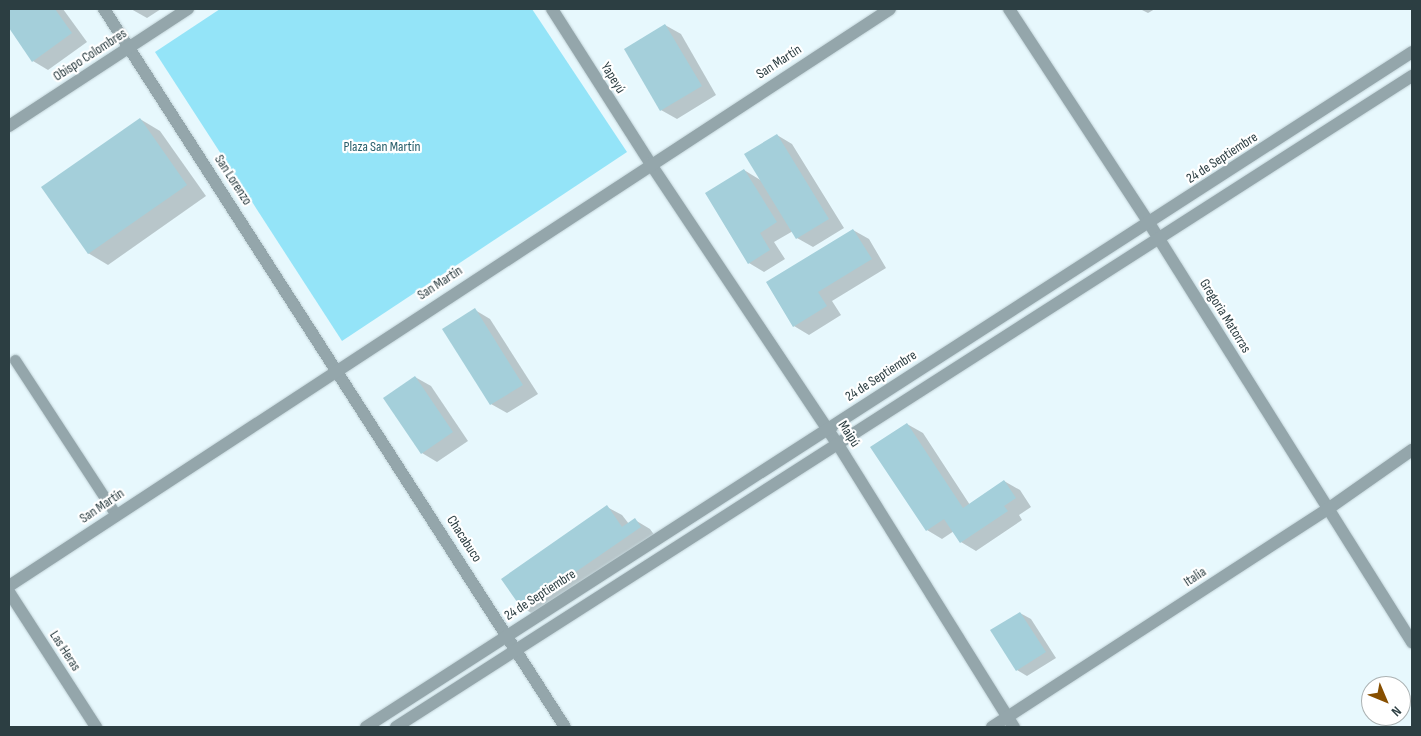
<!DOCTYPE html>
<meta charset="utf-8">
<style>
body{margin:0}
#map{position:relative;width:1421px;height:736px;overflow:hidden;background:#e7f8fd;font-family:"Sofia Sans Condensed",sans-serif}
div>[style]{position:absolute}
.green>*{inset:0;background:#94e4f8}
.shadow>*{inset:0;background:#0003}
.building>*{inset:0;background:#a4cfda}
.roads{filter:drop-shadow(0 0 1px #c2d3d8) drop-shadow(0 0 1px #c2d3d8)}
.lane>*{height:11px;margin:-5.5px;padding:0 5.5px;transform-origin:5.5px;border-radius:5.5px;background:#94a6ab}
.street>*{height:12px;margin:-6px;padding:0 6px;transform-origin:6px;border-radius:6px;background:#94a6ab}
span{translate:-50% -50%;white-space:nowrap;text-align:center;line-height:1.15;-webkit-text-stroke:4.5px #fff;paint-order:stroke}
.street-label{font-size:14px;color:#2c3e42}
.park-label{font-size:14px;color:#255d69}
.frame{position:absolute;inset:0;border:10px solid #2c3e42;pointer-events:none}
.north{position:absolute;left:1361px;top:676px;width:50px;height:50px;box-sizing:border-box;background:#fff;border:1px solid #abb2b3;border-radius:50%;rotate:135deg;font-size:14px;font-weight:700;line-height:20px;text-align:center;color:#2c3e42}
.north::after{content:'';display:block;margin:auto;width:18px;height:22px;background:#874f00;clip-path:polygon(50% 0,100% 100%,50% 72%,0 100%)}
</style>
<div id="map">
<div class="green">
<div style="clip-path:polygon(220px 9px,532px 9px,627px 152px,342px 341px,155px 52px)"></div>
</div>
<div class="shadow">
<div style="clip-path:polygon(9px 9px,63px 9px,87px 42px,48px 70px,33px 61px,9px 26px)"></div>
<div style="clip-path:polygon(131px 9px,161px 9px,147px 18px)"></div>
<div style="clip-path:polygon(1140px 9px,1155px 9px,1148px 13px)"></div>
<div style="clip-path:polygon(665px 25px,681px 34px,716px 95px,677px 119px,661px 110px)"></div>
<div style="clip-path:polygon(140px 119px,160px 131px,206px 196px,108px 265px,88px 253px)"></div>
<div style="clip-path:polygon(777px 135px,792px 144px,844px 228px,813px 247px,797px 238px,793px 231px,774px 242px,785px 259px,764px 272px,749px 263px,744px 170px,762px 181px)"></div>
<div style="clip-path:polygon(853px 230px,869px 239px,886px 268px,832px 301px,841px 315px,809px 335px,794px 326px)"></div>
<div style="clip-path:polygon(475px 310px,490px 319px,538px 394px,507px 413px,491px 404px,444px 330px)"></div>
<div style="clip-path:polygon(415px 377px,431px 386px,468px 441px,437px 462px,422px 453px)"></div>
<div style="clip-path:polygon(907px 424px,923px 433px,970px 505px,1004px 481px,1020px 490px,1031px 507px,1019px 515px,1022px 520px,976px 551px,961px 542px,954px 531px,942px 539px,927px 530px)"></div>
<div style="clip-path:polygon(607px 507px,622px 515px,629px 524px,635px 520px,650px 529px,655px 536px,538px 617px,523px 608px)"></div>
<div style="clip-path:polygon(1020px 613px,1031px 619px,1056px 658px,1027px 676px,1017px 670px)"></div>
</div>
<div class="building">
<div style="clip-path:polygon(9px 9px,55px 9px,72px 33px,32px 62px,9px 28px)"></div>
<div style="clip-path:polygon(665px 24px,702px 86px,660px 111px,624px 49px)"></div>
<div style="clip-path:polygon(140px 118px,187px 185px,88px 254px,41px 187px)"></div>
<div style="clip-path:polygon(777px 134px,829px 219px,796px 239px,744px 154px)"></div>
<div style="clip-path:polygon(744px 169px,777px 222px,760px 233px,770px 250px,748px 264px,705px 193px)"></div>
<div style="clip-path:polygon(853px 229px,872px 259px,818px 292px,827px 306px,793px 327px,766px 282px)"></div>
<div style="clip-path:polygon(475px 308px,523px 385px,490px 405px,442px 329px)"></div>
<div style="clip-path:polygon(415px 376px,453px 432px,421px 454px,383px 398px)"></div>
<div style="clip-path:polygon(907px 423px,963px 508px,1004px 480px,1016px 498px,1004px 506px,1008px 511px,960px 543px,944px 519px,926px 531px,870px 447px)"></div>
<div style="clip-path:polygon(607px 505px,622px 527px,635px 518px,641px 527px,522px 609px,501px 579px)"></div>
<div style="clip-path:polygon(1020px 612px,1046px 652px,1016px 671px,990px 630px)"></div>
</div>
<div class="roads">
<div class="lane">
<div style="left:15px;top:360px;width:185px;rotate:56.9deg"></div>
</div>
<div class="street">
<div style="left:104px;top:9px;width:853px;rotate:57.3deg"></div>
<div style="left:552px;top:9px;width:183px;rotate:57.5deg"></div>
<div style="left:650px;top:163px;width:337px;rotate:56.3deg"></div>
<div style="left:837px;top:443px;width:335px;rotate:58.1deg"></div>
<div style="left:1009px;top:9px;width:256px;rotate:56.8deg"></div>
<div style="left:1149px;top:223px;width:495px;rotate:57.9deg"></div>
<div style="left:9px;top:126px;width:214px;rotate:-33.2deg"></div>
<div style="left:9px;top:586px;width:1053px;rotate:-33.22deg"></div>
<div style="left:9px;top:592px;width:161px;rotate:57.2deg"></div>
<div style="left:366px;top:727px;width:1245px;rotate:-32.83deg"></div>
<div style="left:396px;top:727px;width:1207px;rotate:-32.65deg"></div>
<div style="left:992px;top:727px;width:401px;rotate:-33deg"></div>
<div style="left:1328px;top:509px;width:103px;rotate:-35.1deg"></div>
</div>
</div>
<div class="street-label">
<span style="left:90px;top:55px;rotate:-33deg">Obispo Colombres</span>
<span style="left:779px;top:62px;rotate:-33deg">San Martín</span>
<span style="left:613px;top:78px;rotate:58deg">Yapeyú</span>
<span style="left:1222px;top:158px;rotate:-33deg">24 de Septiembre</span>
<span style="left:233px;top:180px;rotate:57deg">San Lorenzo</span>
<span style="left:440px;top:283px;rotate:-33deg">San Martín</span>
<span style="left:1225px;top:316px;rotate:58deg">Gregoria Matorras</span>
<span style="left:881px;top:376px;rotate:-33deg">24 de Septiembre</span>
<span style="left:849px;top:434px;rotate:57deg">Maipú</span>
<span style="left:102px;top:506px;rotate:-34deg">San Martín</span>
<span style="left:464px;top:539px;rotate:57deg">Chacabuco</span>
<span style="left:1195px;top:577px;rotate:-33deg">Italia</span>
<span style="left:540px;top:595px;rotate:-33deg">24 de Septiembre</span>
<span style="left:65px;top:651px;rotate:57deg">Las Heras</span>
</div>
<div class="park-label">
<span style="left:382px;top:147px">Plaza San Martín</span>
</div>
<div class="frame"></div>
<div class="north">N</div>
</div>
